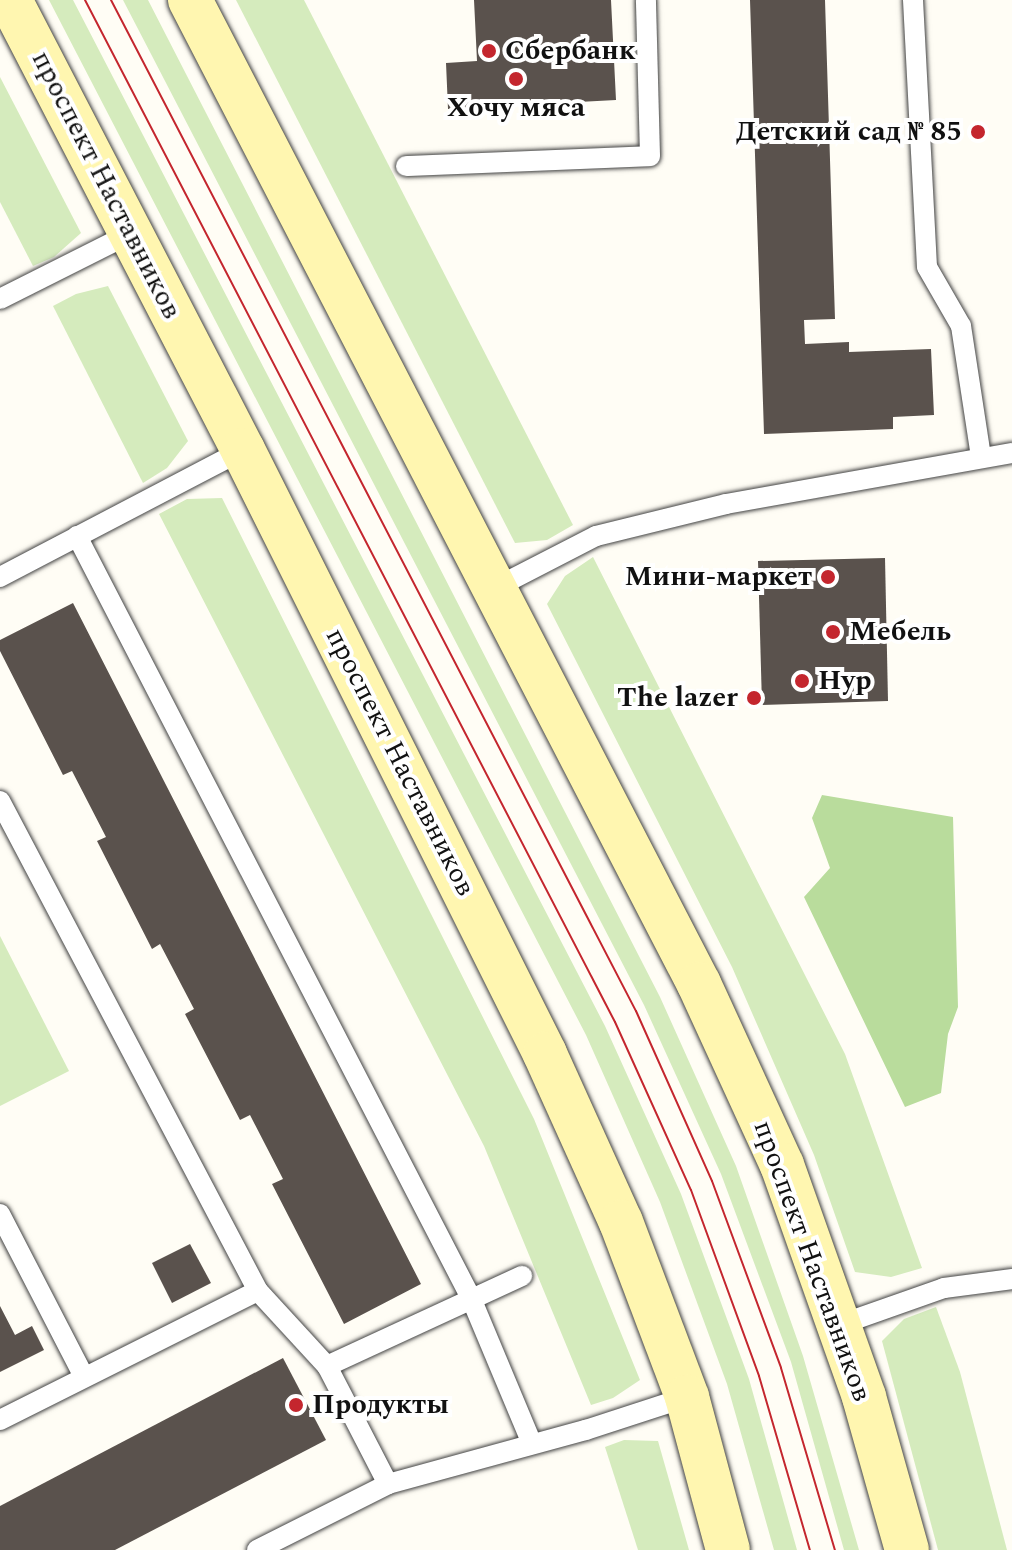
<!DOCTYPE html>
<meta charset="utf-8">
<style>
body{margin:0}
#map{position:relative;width:1012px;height:1550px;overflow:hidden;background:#fffdf5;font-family:Spectral,serif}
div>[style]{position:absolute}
.green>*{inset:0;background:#d5ebbd}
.forest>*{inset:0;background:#b9dc9c}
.building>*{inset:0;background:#5a524d}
.roads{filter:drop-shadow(0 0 2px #444) drop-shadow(0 0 2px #444)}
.service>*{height:20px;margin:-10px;padding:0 10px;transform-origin:10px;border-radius:10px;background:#fff}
.secondary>*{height:44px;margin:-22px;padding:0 22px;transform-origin:22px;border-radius:22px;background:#fff6b0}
.tram>*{height:2px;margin:-1px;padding:0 1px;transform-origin:1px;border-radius:1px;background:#c4262e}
.dots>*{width:22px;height:22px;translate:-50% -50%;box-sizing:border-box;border:4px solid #fff;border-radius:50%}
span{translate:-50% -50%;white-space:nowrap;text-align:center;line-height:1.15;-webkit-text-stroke:8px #fff;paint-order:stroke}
.poi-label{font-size:28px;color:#111;font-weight:700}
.left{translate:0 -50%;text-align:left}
.right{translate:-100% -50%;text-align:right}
.street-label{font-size:28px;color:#111}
</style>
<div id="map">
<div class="green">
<div style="clip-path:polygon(49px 0,73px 0,605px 1026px,681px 1194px,749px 1379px,797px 1550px,774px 1550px,727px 1384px,660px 1202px,586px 1035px)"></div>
<div style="clip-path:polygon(123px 0,148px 0,660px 997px,736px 1166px,803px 1356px,859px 1550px,844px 1550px,791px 1362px,721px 1174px,644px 1005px)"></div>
<div style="clip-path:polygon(236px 0,304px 0,573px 525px,547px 540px,515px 543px)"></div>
<div style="clip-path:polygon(0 77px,81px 233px,54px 257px,33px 266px,0 202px)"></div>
<div style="clip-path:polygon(108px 286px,188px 441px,167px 468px,143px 483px,53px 306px,76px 294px)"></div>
<div style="clip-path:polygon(222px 498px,534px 1119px,640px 1380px,613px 1398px,591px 1405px,484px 1146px,159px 514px,187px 499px)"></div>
<div style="clip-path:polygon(593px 557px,845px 1054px,922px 1268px,891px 1277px,855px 1272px,814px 1155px,732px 967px,547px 604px,565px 576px)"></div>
<div style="clip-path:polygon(0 936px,69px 1071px,0 1106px)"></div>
<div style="clip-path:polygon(936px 1307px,960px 1372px,1007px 1550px,938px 1550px,882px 1341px,904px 1319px)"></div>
<div style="clip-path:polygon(624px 1440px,658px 1441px,689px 1550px,638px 1550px,605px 1447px)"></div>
</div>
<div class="forest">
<div style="clip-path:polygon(822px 795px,953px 817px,958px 1007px,948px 1034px,941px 1093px,905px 1107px,804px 897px,830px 868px,812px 818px)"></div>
</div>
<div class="building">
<div style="clip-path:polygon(474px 0,611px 0,616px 100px,448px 109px,446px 63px,477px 61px)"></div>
<div style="clip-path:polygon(750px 0,825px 0,835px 319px,804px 320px,805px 344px,849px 342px,849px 352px,931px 349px,934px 415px,893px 417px,893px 429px,764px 434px)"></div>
<div style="clip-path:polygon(885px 558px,888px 701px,762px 705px,758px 561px)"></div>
<div style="clip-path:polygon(73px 603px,421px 1284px,344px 1324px,272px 1184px,283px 1179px,250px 1115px,240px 1120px,185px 1014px,194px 1009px,160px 944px,152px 949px,97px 841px,106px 837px,72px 771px,63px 775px,0 651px,0 640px)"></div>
<div style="clip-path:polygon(190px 1244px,211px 1283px,172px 1303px,152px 1263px)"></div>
<div style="clip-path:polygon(0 1306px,15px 1335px,32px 1326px,44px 1350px,0 1372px)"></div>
<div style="clip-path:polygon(283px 1358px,326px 1440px,115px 1550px,0 1550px,0 1506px)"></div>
</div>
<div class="roads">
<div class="service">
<div style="left:913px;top:0;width:267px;rotate:87deg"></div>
<div style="left:927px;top:267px;width:68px;rotate:60deg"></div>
<div style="left:961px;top:326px;width:132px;rotate:81.3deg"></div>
<div style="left:406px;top:166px;width:244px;rotate:-2.3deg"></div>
<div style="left:650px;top:156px;width:156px;rotate:-91.5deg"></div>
<div style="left:0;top:299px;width:147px;rotate:-26.7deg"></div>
<div style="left:77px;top:536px;width:858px;rotate:62.66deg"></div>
<div style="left:471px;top:1298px;width:158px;rotate:67.3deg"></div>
<div style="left:0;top:577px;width:274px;rotate:-27.6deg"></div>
<div style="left:493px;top:589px;width:116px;rotate:-27.2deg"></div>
<div style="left:596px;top:536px;width:134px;rotate:-13.8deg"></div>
<div style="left:726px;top:504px;width:291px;rotate:-10.1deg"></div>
<div style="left:0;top:801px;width:554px;rotate:62.23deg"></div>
<div style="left:258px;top:1291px;width:102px;rotate:47.4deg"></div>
<div style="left:327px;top:1366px;width:133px;rotate:62.7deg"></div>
<div style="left:0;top:1214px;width:183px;rotate:62.7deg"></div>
<div style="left:839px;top:1325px;width:111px;rotate:-19.4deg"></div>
<div style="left:944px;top:1288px;width:69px;rotate:-7.5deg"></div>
<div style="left:327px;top:1366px;width:215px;rotate:-24.8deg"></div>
<div style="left:0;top:1420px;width:288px;rotate:-26.6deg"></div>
<div style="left:257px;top:1550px;width:147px;rotate:-26.7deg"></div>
<div style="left:388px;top:1484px;width:205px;rotate:-15.3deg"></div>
<div style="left:586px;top:1430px;width:106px;rotate:-18.1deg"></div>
</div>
<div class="secondary">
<div style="left:10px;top:0;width:507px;rotate:62.63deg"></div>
<div style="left:243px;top:450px;width:675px;rotate:63.43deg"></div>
<div style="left:545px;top:1054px;width:184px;rotate:65.7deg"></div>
<div style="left:621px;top:1222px;width:187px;rotate:69.3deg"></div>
<div style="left:687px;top:1397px;width:158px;rotate:75deg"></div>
<div style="left:190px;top:0;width:1108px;rotate:62.65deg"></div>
<div style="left:699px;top:984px;width:199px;rotate:65.4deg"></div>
<div style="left:782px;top:1165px;width:246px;rotate:70.5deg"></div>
<div style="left:864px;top:1397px;width:159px;rotate:74.3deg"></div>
</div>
</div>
<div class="tram">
<div style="left:85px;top:0;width:1151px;rotate:62.59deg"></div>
<div style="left:615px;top:1022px;width:184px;rotate:65.7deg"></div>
<div style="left:691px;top:1190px;width:198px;rotate:69.9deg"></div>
<div style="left:759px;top:1376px;width:181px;rotate:73.7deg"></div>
<div style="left:111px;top:0;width:1139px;rotate:62.56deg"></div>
<div style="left:636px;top:1011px;width:186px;rotate:65.9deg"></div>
<div style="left:712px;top:1181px;width:199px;rotate:69.7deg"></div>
<div style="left:781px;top:1368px;width:190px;rotate:73.5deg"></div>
</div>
<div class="dots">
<div style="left:489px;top:51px;background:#c4262e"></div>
<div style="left:516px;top:79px;background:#c4262e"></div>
<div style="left:978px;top:132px;background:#c4262e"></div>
<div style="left:828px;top:577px;background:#c4262e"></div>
<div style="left:833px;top:632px;background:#c4262e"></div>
<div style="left:802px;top:681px;background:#c4262e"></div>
<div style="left:754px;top:698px;background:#c4262e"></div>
<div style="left:296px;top:1405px;background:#c4262e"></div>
</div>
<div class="poi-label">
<span class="left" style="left:505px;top:51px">Сбербанк</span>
<span style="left:516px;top:108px">Хочу мяса</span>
<span class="right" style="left:962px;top:132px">Детский сад № 85</span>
<span class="right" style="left:812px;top:577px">Мини-маркет</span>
<span class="left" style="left:849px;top:632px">Мебель</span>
<span class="left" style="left:818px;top:681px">Нур</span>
<span class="right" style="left:738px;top:698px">The lazer</span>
<span class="left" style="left:312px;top:1405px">Продукты</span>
</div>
<div class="street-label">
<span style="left:106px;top:185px;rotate:63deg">проспект Наставников</span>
<span style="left:400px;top:762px;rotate:63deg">проспект Наставников</span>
<span style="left:812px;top:1261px;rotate:70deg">проспект Наставников</span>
</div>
</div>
